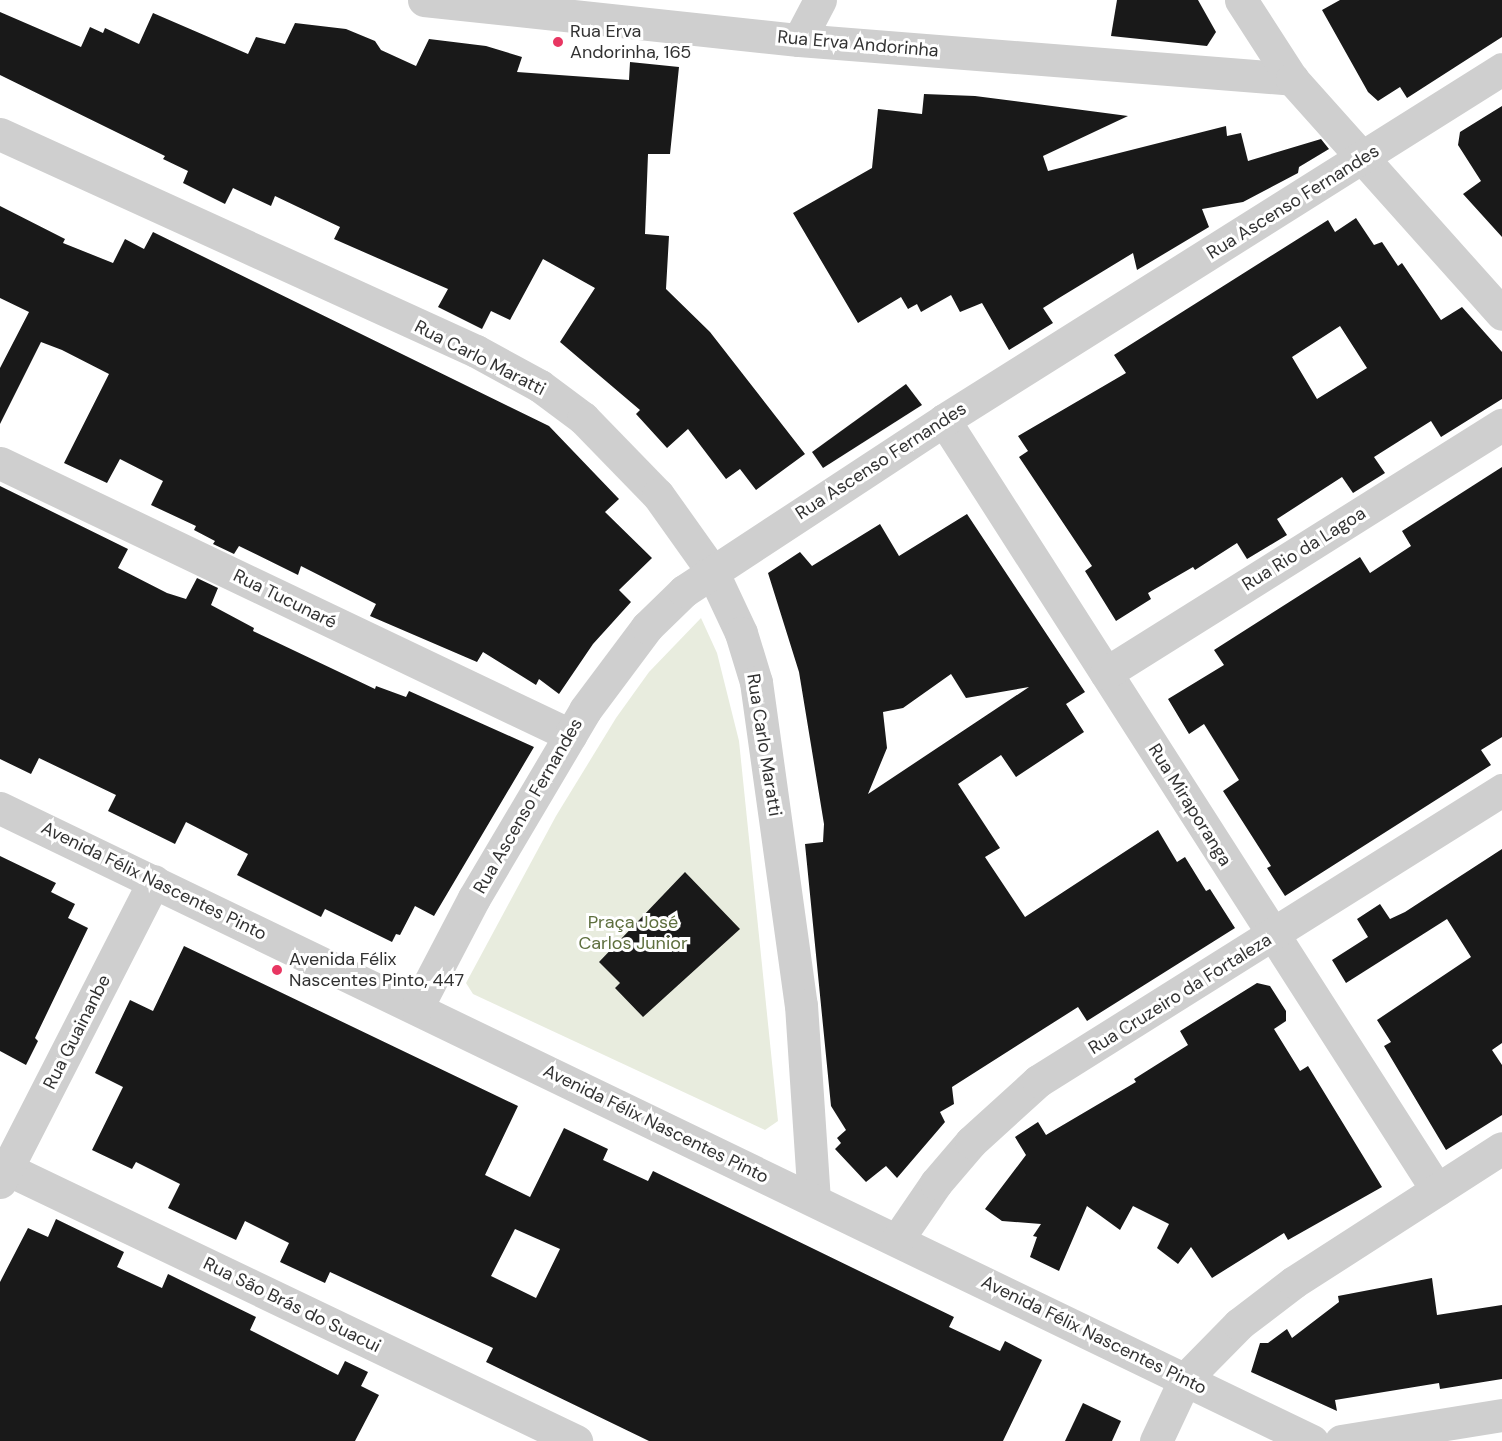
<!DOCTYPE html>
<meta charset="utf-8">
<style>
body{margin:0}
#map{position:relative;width:1502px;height:1441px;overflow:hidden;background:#fff;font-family:"DM Sans",sans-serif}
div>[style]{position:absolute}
.green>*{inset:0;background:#e8ecde}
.building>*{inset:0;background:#191919}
.minor>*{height:33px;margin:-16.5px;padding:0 16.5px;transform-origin:16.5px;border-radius:16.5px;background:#cfcfcf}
.dots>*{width:16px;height:16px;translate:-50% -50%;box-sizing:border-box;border:3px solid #fff;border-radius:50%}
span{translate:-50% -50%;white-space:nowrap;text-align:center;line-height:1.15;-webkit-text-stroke:6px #fff;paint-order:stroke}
.poi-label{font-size:18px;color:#323232}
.left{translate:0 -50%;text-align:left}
.street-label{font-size:18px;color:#323232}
.park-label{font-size:18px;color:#5e6f3e}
</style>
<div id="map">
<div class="green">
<div style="clip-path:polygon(701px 618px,717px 653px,739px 741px,778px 1121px,765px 1130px,473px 994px,466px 983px,556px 816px,616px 718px,649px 672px)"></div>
</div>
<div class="building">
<div style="clip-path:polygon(1117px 0,1198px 0,1216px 32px,1207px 46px,1111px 36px)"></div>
<div style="clip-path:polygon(1340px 0,1502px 0,1502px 37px,1407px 98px,1400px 87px,1378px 101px,1368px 92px,1322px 10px)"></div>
<div style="clip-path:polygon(0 12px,81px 47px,90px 27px,103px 33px,105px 28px,139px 44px,153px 13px,248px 54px,256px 37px,285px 44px,295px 23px,346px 29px,375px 41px,381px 50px,416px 66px,429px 39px,486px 46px,522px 57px,517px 72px,629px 80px,630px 62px,679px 67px,670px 154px,648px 154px,645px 234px,669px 236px,666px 289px,710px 332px,805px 454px,756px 490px,740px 469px,726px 479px,688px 429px,667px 448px,636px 414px,640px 410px,560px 342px,595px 288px,543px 259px,510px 320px,491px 311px,482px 329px,438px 307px,448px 289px,334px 239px,340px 227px,275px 196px,271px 206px,233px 188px,225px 204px,183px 183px,188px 171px,163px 159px,165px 156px,0 75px)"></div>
<div style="clip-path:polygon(924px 94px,975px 96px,1128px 116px,1043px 156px,1048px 171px,1226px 126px,1227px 136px,1241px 133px,1248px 161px,1321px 139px,1329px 149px,1299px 167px,1298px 173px,1243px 202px,1202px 209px,1209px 227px,1137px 270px,1133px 253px,1059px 298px,1043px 308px,1053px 323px,1009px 350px,982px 303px,960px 312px,951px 295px,921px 312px,917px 304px,908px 309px,901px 297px,858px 323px,793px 213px,872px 168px,878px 109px,922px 114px)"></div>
<div style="clip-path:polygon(1502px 106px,1502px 237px,1463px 194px,1481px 181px,1458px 145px,1460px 132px)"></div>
<div style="clip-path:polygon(0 206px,65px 239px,63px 243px,113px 263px,125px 239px,144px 249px,153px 232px,549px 426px,619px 499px,605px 512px,652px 558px,619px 590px,631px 602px,593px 644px,559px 694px,539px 679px,536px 685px,483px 652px,477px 662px,370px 616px,376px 604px,301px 566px,298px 575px,239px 546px,234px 554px,213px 544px,215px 541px,194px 530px,196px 526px,151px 505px,163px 481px,120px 459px,107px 483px,64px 463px,109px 374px,62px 350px,41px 342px,0 424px,0 368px,29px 312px,0 298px)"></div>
<div style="clip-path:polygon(evenodd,1356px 218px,1374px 245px,1382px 242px,1398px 266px,1402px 263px,1441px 320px,1462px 307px,1502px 352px,1502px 399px,1441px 437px,1431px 421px,1374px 457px,1385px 473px,1353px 493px,1342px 477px,1277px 519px,1287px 535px,1247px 559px,1237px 543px,1195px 570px,1193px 567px,1148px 593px,1151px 599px,1116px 621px,1085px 571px,1092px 566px,1019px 457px,1028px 451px,1018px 436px,1126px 373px,1114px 355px,1328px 220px,1335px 232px,1356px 218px,1340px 326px,1367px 368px,1317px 399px,1292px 357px,1340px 326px)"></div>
<div style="clip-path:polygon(906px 384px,922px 405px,823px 468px,812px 452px)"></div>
<div style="clip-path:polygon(1502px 467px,1502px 737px,1481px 750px,1491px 765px,1285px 896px,1267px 868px,1271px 866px,1223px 791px,1239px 780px,1204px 724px,1189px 734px,1168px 699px,1224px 665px,1214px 650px,1360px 557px,1370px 573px,1411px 546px,1402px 531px)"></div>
<div style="clip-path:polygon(0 486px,128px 549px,118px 568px,167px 593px,186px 599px,197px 578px,218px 588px,211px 605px,254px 628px,253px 631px,375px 689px,376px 686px,406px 697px,409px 691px,534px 747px,434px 916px,415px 906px,400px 935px,396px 934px,392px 942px,325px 909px,321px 917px,237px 875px,248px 854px,186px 822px,175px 844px,108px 811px,116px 795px,39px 758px,31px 774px,0 759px)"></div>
<div style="clip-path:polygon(evenodd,967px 514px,1085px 692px,1066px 704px,1084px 732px,1016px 777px,1001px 755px,958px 784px,1000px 848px,985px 857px,1025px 917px,1158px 830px,1177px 862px,1185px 857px,1206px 891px,1210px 889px,1235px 928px,1087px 1021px,1078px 1007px,952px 1087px,954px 1104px,940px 1112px,945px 1122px,897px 1178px,886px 1166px,866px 1182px,835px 1149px,841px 1143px,837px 1138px,846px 1130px,831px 1106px,805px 844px,823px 842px,824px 824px,799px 672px,768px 573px,800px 552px,812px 566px,880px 524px,899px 556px,967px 514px,951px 674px,966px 698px,1029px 687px,868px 794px,887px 748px,883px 712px,903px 708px,951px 674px)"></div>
<div style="clip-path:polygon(1502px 849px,1502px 1043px,1492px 1050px,1502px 1065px,1502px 1115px,1446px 1150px,1384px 1046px,1391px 1042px,1377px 1020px,1471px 957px,1447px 919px,1346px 983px,1332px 960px,1368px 937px,1357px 919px,1380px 904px,1390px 919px,1405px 912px)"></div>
<div style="clip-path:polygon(0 856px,56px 883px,51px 892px,75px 904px,68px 918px,88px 928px,35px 1038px,38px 1041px,26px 1065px,0 1051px)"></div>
<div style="clip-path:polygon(685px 872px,740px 929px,643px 1017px,615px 988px,620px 983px,599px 962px)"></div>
<div style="clip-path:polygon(evenodd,184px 946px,518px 1106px,485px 1175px,530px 1197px,564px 1128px,608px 1149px,603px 1160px,648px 1181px,653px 1171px,954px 1317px,949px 1327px,1000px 1351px,1005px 1341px,1042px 1360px,1003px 1441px,649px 1441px,486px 1362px,493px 1348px,330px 1272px,325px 1283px,280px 1262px,289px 1243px,245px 1221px,236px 1240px,168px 1208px,180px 1184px,136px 1162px,132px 1169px,92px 1150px,123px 1087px,95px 1073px,130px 1000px,153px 1011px,184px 946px,515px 1229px,560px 1249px,536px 1298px,491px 1276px,515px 1229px)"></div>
<div style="clip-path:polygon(1257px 983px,1270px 986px,1286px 1011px,1286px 1021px,1274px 1029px,1300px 1071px,1308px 1066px,1382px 1187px,1288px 1240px,1284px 1233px,1212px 1278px,1191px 1247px,1178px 1264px,1157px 1248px,1169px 1224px,1133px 1206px,1120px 1230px,1087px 1206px,1059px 1271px,1030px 1257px,1037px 1237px,1033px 1236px,1041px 1224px,1002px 1221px,985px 1209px,1026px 1155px,1015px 1137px,1038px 1122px,1046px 1135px,1136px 1082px,1134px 1079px,1188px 1045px,1180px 1031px)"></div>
<div style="clip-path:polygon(56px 1219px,124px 1252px,117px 1267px,162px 1288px,168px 1274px,256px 1317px,250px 1330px,338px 1375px,345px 1361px,368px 1372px,361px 1386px,379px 1395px,355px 1441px,0 1441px,0 1282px,28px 1228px,48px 1237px)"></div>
<div style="clip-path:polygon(1432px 1278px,1437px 1315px,1502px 1305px,1502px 1379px,1440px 1389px,1439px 1383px,1335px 1400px,1337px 1411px,1251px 1372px,1260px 1343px,1268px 1343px,1287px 1329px,1292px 1338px,1339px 1302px,1338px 1296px)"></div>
<div style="clip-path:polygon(1083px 1403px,1121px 1421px,1112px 1441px,1065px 1441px)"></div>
</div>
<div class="minor">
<div style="left:424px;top:0;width:377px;rotate:6.1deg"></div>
<div style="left:799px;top:40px;width:495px;rotate:4.5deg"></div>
<div style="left:1241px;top:0;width:94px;rotate:57.2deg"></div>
<div style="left:1292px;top:79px;width:315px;rotate:48.2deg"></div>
<div style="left:799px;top:40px;width:45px;rotate:-62.3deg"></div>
<div style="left:0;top:134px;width:523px;rotate:24.51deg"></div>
<div style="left:476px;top:351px;width:73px;rotate:28.7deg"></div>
<div style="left:540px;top:386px;width:54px;rotate:36.7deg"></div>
<div style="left:583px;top:418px;width:107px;rotate:45.8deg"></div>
<div style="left:658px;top:495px;width:93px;rotate:54.6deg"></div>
<div style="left:712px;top:571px;width:68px;rotate:64.9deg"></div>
<div style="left:741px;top:633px;width:51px;rotate:73deg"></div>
<div style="left:756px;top:682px;width:326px;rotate:82.1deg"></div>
<div style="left:801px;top:1005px;width:195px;rotate:86.2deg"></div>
<div style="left:944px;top:420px;width:914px;rotate:57.37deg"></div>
<div style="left:0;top:463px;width:632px;rotate:25.51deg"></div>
<div style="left:1106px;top:673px;width:467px;rotate:-32.1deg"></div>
<div style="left:0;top:808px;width:1457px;rotate:25.76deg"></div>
<div style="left:417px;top:1007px;width:123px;rotate:-62.4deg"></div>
<div style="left:474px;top:898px;width:218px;rotate:-59.4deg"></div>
<div style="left:585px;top:710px;width:104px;rotate:-53.2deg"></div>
<div style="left:647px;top:627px;width:52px;rotate:-44.2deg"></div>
<div style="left:684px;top:591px;width:311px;rotate:-33.3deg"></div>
<div style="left:944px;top:420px;width:659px;rotate:-32.17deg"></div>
<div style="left:7px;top:1169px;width:631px;rotate:25.55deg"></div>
<div style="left:0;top:1182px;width:338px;rotate:-62.9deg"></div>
<div style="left:897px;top:1240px;width:69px;rotate:-55.6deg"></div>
<div style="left:936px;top:1183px;width:54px;rotate:-49.5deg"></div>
<div style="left:971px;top:1142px;width:91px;rotate:-42.3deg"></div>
<div style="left:1038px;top:1081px;width:548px;rotate:-32.09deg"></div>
<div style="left:1156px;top:1441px;width:68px;rotate:-64.9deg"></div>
<div style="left:1185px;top:1379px;width:77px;rotate:-45.5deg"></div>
<div style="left:1239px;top:1324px;width:69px;rotate:-37.4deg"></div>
<div style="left:1294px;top:1282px;width:247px;rotate:-32.8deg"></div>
<div style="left:1341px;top:1441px;width:163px;rotate:-9.2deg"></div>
</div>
<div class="dots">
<div style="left:558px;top:42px;background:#e83662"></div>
<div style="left:277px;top:970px;background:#e83662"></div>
</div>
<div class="poi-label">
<span class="left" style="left:570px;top:42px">Rua Erva<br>Andorinha, 165</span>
<span class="left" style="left:289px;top:970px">Avenida Félix<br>Nascentes Pinto, 447</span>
</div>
<div class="street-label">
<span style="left:858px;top:44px;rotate:5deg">Rua Erva Andorinha</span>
<span style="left:1293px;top:202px;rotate:-32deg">Rua Ascenso Fernandes</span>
<span style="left:480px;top:358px;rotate:27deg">Rua Carlo Maratti</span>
<span style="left:881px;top:461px;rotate:-33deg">Rua Ascenso Fernandes</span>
<span style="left:1304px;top:549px;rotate:-32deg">Rua Rio da Lagoa</span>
<span style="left:285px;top:599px;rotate:26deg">Rua Tucunaré</span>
<span style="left:764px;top:745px;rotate:81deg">Rua Carlo Maratti</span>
<span style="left:1190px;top:805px;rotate:58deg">Rua Miraporanga</span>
<span style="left:528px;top:806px;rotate:-60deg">Rua Ascenso Fernandes</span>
<span style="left:154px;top:881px;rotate:26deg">Avenida Félix Nascentes Pinto</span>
<span style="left:1180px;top:994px;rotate:-32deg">Rua Cruzeiro da Fortaleza</span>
<span style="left:77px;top:1032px;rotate:-63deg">Rua Guainanbe</span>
<span style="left:656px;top:1124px;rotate:26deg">Avenida Félix Nascentes Pinto</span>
<span style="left:292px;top:1305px;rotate:26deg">Rua São Brás do Suacui</span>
<span style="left:1094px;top:1335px;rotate:26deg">Avenida Félix Nascentes Pinto</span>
</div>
<div class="park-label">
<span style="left:633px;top:933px">Praça José<br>Carlos Junior</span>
</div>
</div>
